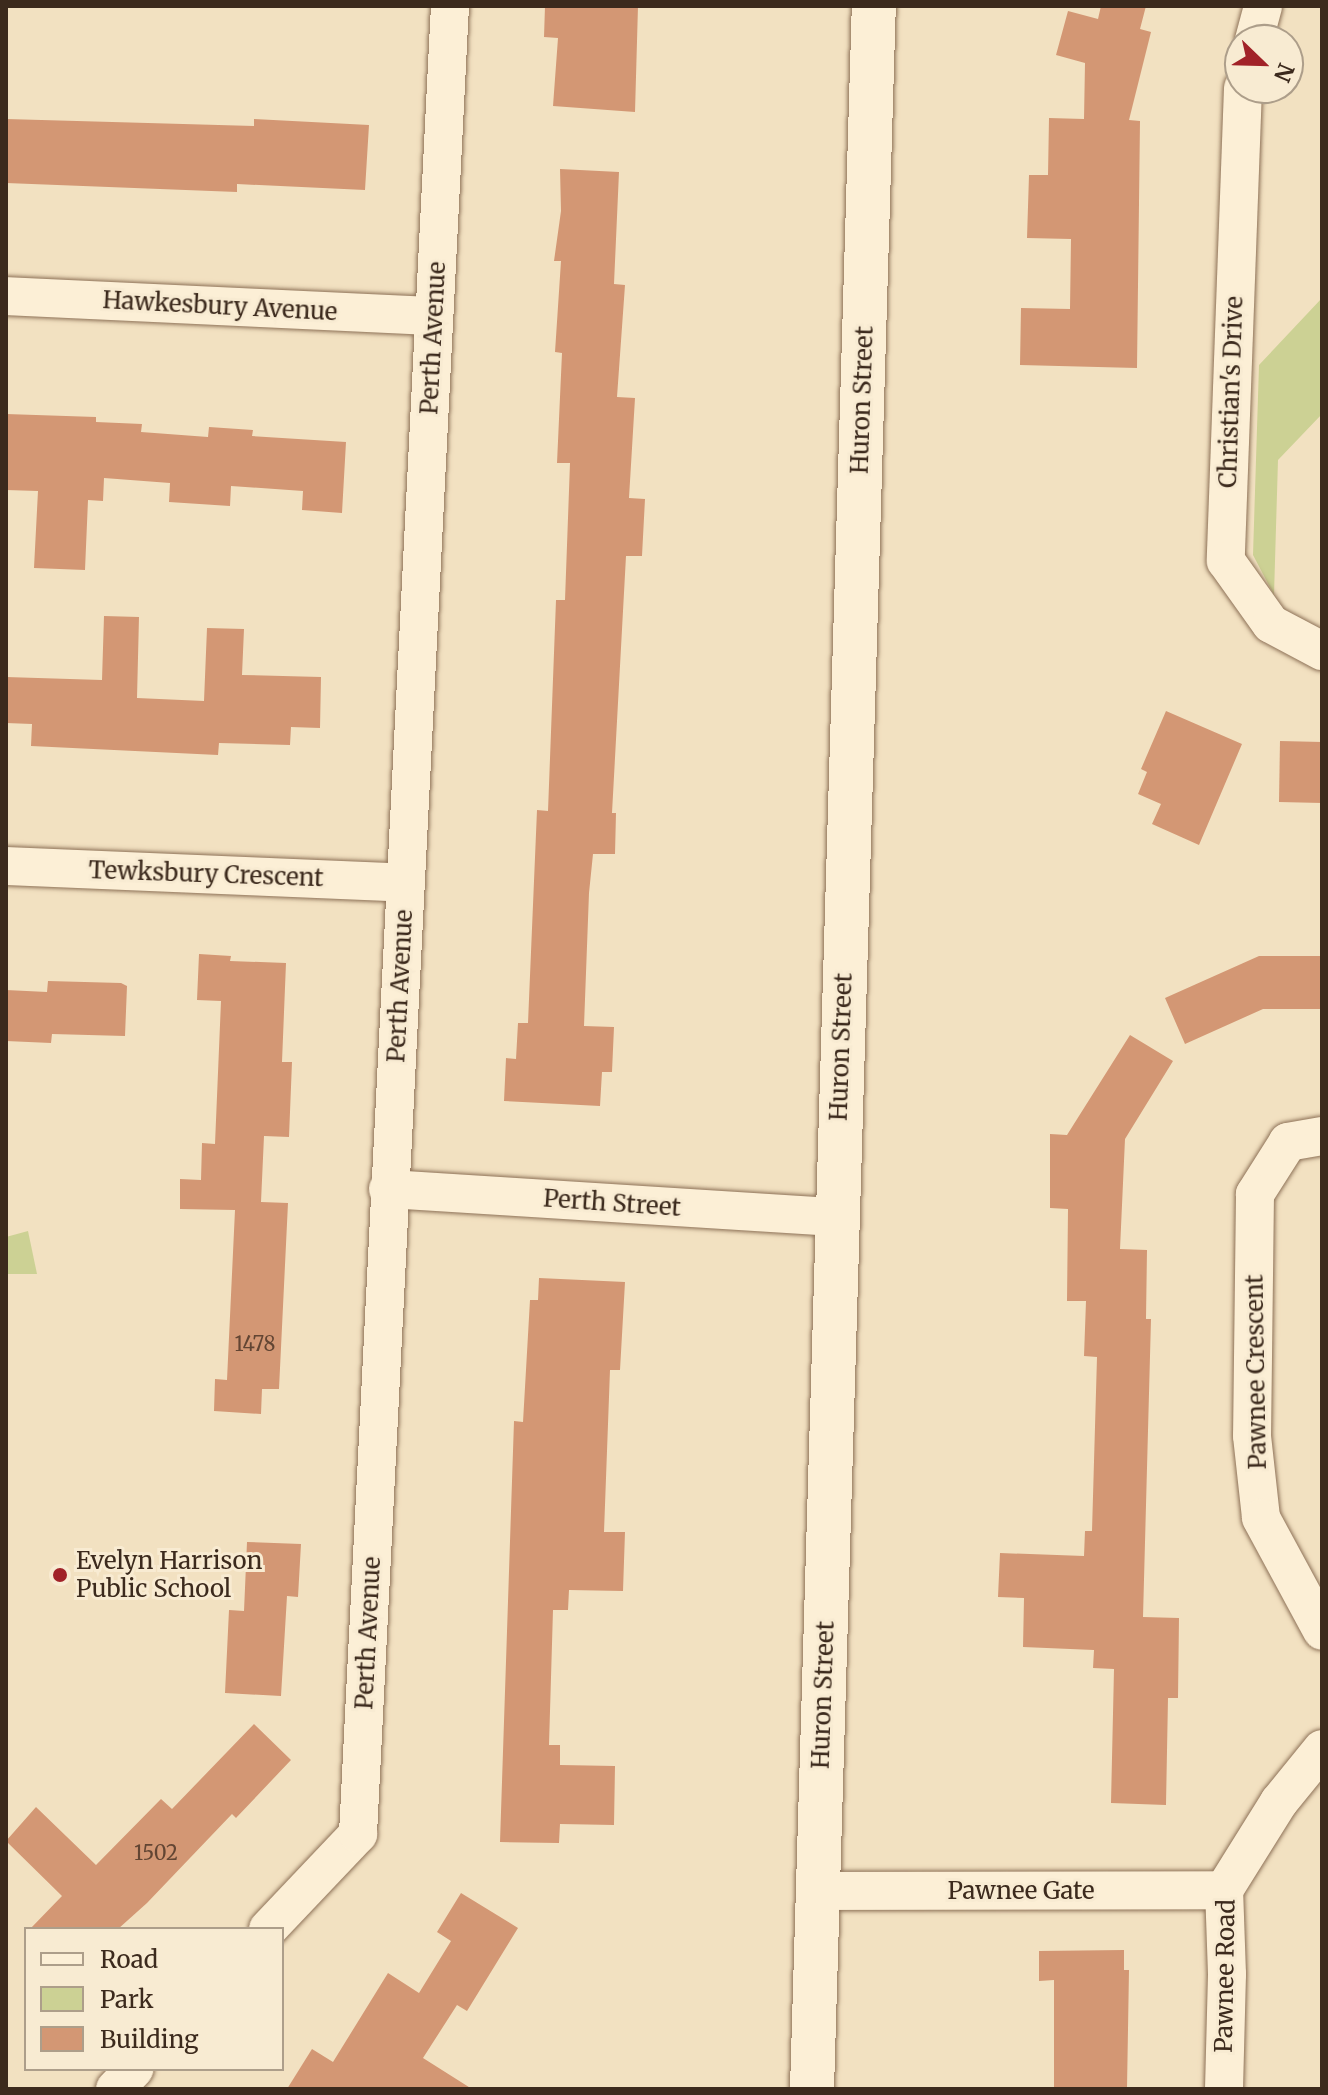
<!DOCTYPE html>
<style>
body{margin:0}
#map{position:relative;width:1328px;height:2095px;overflow:hidden;background:#f2e1c1;font-family:Merriweather,serif}
div>[style]{position:absolute}
.green>*{inset:0;background:#ccd194}
.building>*{inset:0;background:#d39774}
.roads{filter:drop-shadow(0 0 2px #8d7157) drop-shadow(0 0 2px #8d7157)}
.minor>*{height:38px;margin:-19px;padding:0 19px;transform-origin:19px;border-radius:19px;background:#fcefd6}
.secondary>*{height:44px;margin:-22px;padding:0 22px;transform-origin:22px;border-radius:22px;background:#fcefd6}
.dots>*{width:22px;height:22px;translate:-50% -50%;box-sizing:border-box;border:4px solid #f8ebd2;border-radius:50%}
span{translate:-50% -50%;white-space:nowrap;text-align:center;line-height:1.15;-webkit-text-stroke:6px #f8ebd2;paint-order:stroke}
.number-label{font-size:20px;color:#624533}
.number-label span{-webkit-text-stroke-width:0}
.street-label{font-size:24px;color:#3c2a1d}
.poi-label{font-size:24px;color:#3c2a1d}
.left{translate:0 -50%;text-align:left}
.frame{position:absolute;inset:0;border:8px solid #3c2a1d;pointer-events:none}
.legend{position:absolute;left:24px;top:1927px;width:260px;height:144px;box-sizing:border-box;background:#f8ebd2;border:2px solid #ad9e8a;margin:0;padding:10px 14px;list-style:none;font-size:24px;color:#3c2a1d}
.legend li{display:flex;align-items:center;gap:16px;height:40px}
.legend b{width:40px;border:2px solid #ad9e8a}
.north{position:absolute;left:1224px;top:24px;width:80px;height:80px;box-sizing:border-box;background:#f8ebd2;border:2px solid #ad9e8a;border-radius:50%;rotate:113deg;font-size:22px;font-weight:700;line-height:32px;text-align:center;color:#3c2a1d}
.north::after{content:'';display:block;margin:auto;width:28px;height:36px;background:#a12228;clip-path:polygon(50% 0,100% 100%,50% 72%,0 100%)}
</style>
<div id="map">
<div class="green">
<div style="clip-path:polygon(1322px 298px,1322px 414px,1278px 460px,1274px 595px,1253px 555px,1259px 365px)"></div>
<div style="clip-path:polygon(28px 1231px,37px 1274px,6px 1274px,6px 1237px)"></div>
</div>
<div class="building">
<div style="clip-path:polygon(545px 6px,638px 6px,635px 112px,553px 106px,558px 38px,544px 37px)"></div>
<div style="clip-path:polygon(1101px 6px,1146px 6px,1140px 29px,1151px 32px,1129px 120px,1140px 121px,1137px 368px,1020px 365px,1021px 308px,1070px 309px,1071px 239px,1027px 238px,1029px 175px,1048px 175px,1049px 118px,1084px 119px,1085px 63px,1056px 55px,1068px 11px,1098px 19px)"></div>
<div style="clip-path:polygon(6px 119px,254px 126px,254px 119px,369px 125px,365px 190px,237px 184px,237px 192px,6px 183px)"></div>
<div style="clip-path:polygon(560px 169px,619px 172px,614px 284px,625px 285px,617px 397px,635px 398px,629px 498px,645px 499px,642px 556px,626px 556px,612px 813px,616px 813px,615px 854px,593px 854px,589px 893px,584px 1026px,614px 1027px,612px 1072px,602px 1072px,600px 1106px,504px 1101px,506px 1058px,516px 1059px,518px 1023px,528px 1023px,537px 810px,548px 811px,556px 600px,565px 600px,570px 463px,557px 463px,562px 353px,555px 352px,561px 261px,554px 261px,561px 211px)"></div>
<div style="clip-path:polygon(6px 414px,96px 417px,96px 422px,142px 424px,141px 432px,208px 437px,209px 427px,253px 430px,252px 436px,346px 442px,342px 513px,302px 510px,303px 491px,231px 486px,230px 506px,169px 502px,170px 483px,104px 478px,103px 501px,88px 500px,85px 570px,34px 568px,38px 491px,6px 490px)"></div>
<div style="clip-path:polygon(104px 616px,139px 617px,137px 698px,204px 701px,207px 628px,244px 629px,242px 675px,321px 677px,320px 728px,291px 727px,290px 745px,219px 743px,218px 755px,31px 746px,32px 724px,6px 723px,6px 677px,102px 680px)"></div>
<div style="clip-path:polygon(1166px 711px,1242px 744px,1199px 845px,1152px 824px,1161px 804px,1138px 794px,1147px 772px,1141px 769px)"></div>
<div style="clip-path:polygon(1280px 741px,1322px 742px,1322px 803px,1279px 802px)"></div>
<div style="clip-path:polygon(199px 954px,231px 956px,230px 961px,286px 963px,282px 1062px,292px 1062px,289px 1137px,264px 1136px,261px 1202px,288px 1203px,279px 1389px,262px 1389px,261px 1414px,214px 1411px,215px 1379px,227px 1380px,235px 1210px,180px 1209px,180px 1179px,201px 1180px,202px 1143px,215px 1144px,221px 1001px,197px 1000px)"></div>
<div style="clip-path:polygon(1259px 956px,1322px 956px,1322px 1009px,1263px 1009px,1185px 1044px,1165px 998px)"></div>
<div style="clip-path:polygon(48px 981px,121px 983px,127px 986px,125px 1036px,52px 1034px,51px 1043px,6px 1041px,6px 990px,47px 992px)"></div>
<div style="clip-path:polygon(1130px 1035px,1173px 1061px,1125px 1139px,1120px 1249px,1147px 1250px,1146px 1319px,1151px 1319px,1143px 1617px,1179px 1618px,1178px 1698px,1168px 1698px,1166px 1805px,1111px 1803px,1114px 1669px,1093px 1668px,1094px 1650px,1023px 1647px,1024px 1598px,998px 1597px,1000px 1553px,1084px 1556px,1085px 1531px,1092px 1531px,1097px 1357px,1084px 1356px,1086px 1301px,1067px 1301px,1068px 1209px,1050px 1208px,1050px 1134px,1067px 1135px)"></div>
<div style="clip-path:polygon(539px 1278px,625px 1282px,620px 1370px,610px 1370px,604px 1532px,625px 1532px,623px 1591px,569px 1590px,568px 1610px,553px 1610px,549px 1745px,560px 1745px,560px 1765px,615px 1766px,614px 1825px,560px 1824px,559px 1843px,500px 1842px,514px 1421px,523px 1422px,530px 1300px,538px 1300px)"></div>
<div style="clip-path:polygon(247px 1542px,301px 1544px,298px 1597px,287px 1596px,281px 1696px,225px 1693px,229px 1610px,244px 1611px)"></div>
<div style="clip-path:polygon(254px 1724px,291px 1760px,236px 1818px,232px 1814px,147px 1903px,118px 1929px,30px 1929px,62px 1896px,6px 1841px,36px 1807px,96px 1865px,161px 1799px,172px 1809px)"></div>
<div style="clip-path:polygon(461px 1893px,518px 1928px,467px 2011px,457px 2005px,423px 2058px,472px 2089px,287px 2089px,312px 2049px,333px 2062px,388px 1973px,419px 1993px,451px 1941px,437px 1932px)"></div>
<div style="clip-path:polygon(1124px 1950px,1124px 1970px,1129px 1970px,1127px 2089px,1054px 2089px,1054px 1980px,1039px 1981px,1039px 1951px)"></div>
</div>
<div class="roads">
<div class="minor">
<div style="left:1254px;top:40px;width:35px;rotate:-75deg"></div>
<div style="left:1243px;top:88px;width:473px;rotate:92.1deg"></div>
<div style="left:1226px;top:561px;width:77px;rotate:54.5deg"></div>
<div style="left:1271px;top:624px;width:58px;rotate:27.9deg"></div>
<div style="left:6px;top:296px;width:428px;rotate:2.7deg"></div>
<div style="left:6px;top:866px;width:400px;rotate:2.4deg"></div>
<div style="left:1322px;top:1136px;width:35px;rotate:170deg"></div>
<div style="left:1288px;top:1142px;width:62px;rotate:122.4deg"></div>
<div style="left:1255px;top:1194px;width:242px;rotate:90.7deg"></div>
<div style="left:1252px;top:1436px;width:82px;rotate:83.7deg"></div>
<div style="left:1261px;top:1518px;width:128px;rotate:61.6deg"></div>
<div style="left:388px;top:1189px;width:449px;rotate:3.6deg"></div>
<div style="left:817px;top:1891px;width:407px;rotate:-0.1deg"></div>
<div style="left:268px;top:1929px;width:131px;rotate:-46.5deg"></div>
<div style="left:358px;top:1834px;width:1830px;rotate:-87.12deg"></div>
<div style="left:115px;top:2089px;width:28px;rotate:-46deg"></div>
<div style="left:1224px;top:2089px;width:115px;rotate:-88.5deg"></div>
<div style="left:1227px;top:1974px;width:84px;rotate:-92deg"></div>
<div style="left:1224px;top:1890px;width:104px;rotate:-58deg"></div>
<div style="left:1279px;top:1802px;width:68px;rotate:-50.9deg"></div>
</div>
<div class="secondary">
<div style="left:812px;top:2089px;width:2084px;rotate:-88.3deg"></div>
</div>
</div>
<div class="dots">
<div style="left:60px;top:1575px;background:#a12228"></div>
</div>
<div class="number-label">
<span style="left:255px;top:1343px">1478</span>
<span style="left:156px;top:1852px">1502</span>
</div>
<div class="street-label">
<span style="left:220px;top:306px;rotate:3deg">Hawkesbury Avenue</span>
<span style="left:433px;top:338px;rotate:-87deg">Perth Avenue</span>
<span style="left:1231px;top:392px;rotate:-88deg">Christian's Drive</span>
<span style="left:862px;top:400px;rotate:-88deg">Huron Street</span>
<span style="left:206px;top:874px;rotate:2deg">Tewksbury Crescent</span>
<span style="left:400px;top:986px;rotate:-87deg">Perth Avenue</span>
<span style="left:841px;top:1047px;rotate:-88deg">Huron Street</span>
<span style="left:612px;top:1203px;rotate:4deg">Perth Street</span>
<span style="left:1256px;top:1372px;rotate:-91deg">Pawnee Crescent</span>
<span style="left:368px;top:1633px;rotate:-87deg">Perth Avenue</span>
<span style="left:823px;top:1695px;rotate:-88deg">Huron Street</span>
<span style="left:1021px;top:1891px">Pawnee Gate</span>
<span style="left:1225px;top:1976px;rotate:-89deg">Pawnee Road</span>
</div>
<div class="poi-label">
<span class="left" style="left:76px;top:1575px">Evelyn Harrison<br>Public School</span>
</div>
<div class="frame"></div>
<ul class="legend">
<li><b style="height:10px;background:#fcefd6"></b>Road</li>
<li><b style="height:22px;background:#ccd194"></b>Park</li>
<li><b style="height:22px;background:#d39774"></b>Building</li>
</ul>
<div class="north">N</div>
</div>
